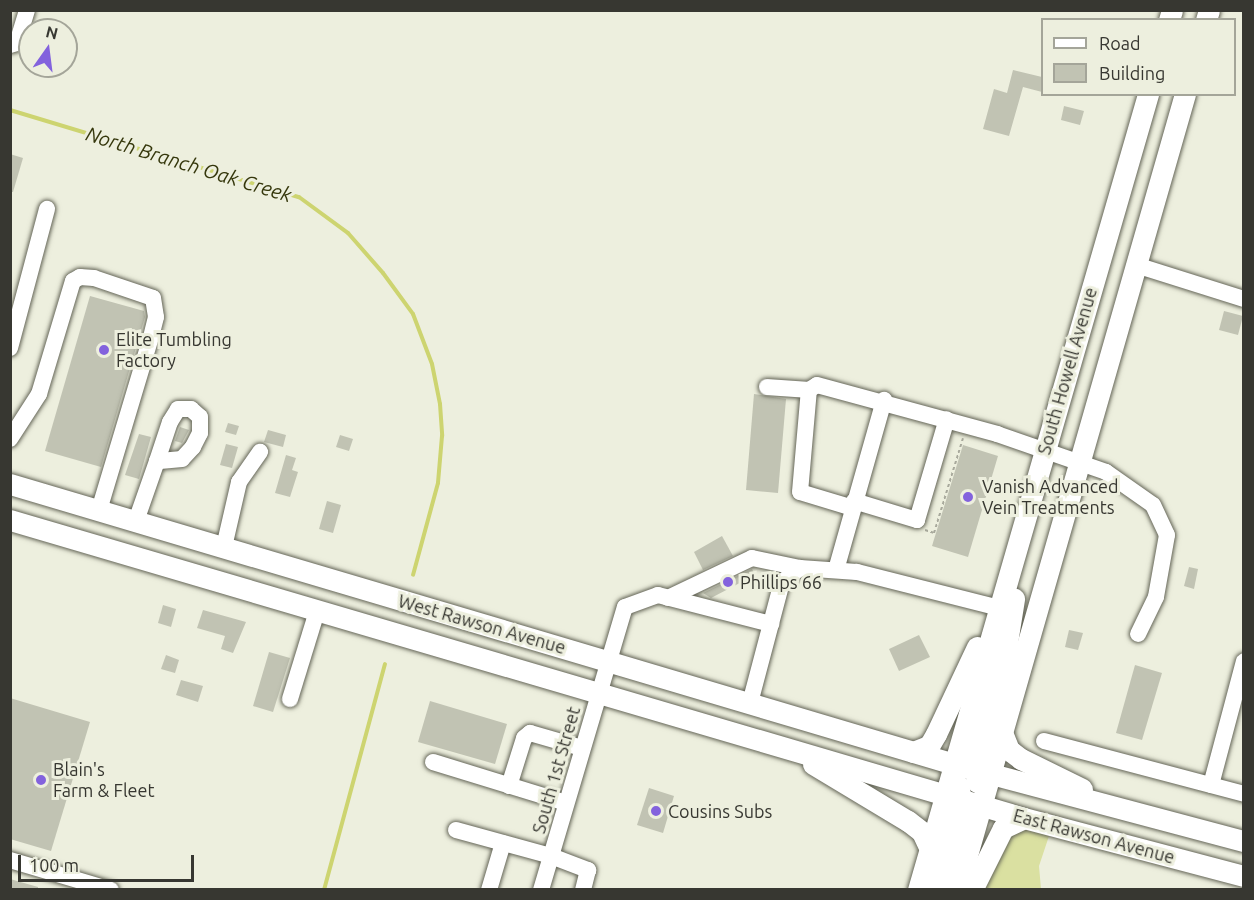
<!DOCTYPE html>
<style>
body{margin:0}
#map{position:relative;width:1254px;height:900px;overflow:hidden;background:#edefde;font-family:Ubuntu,sans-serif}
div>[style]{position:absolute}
.green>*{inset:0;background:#dae0a1}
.stream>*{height:4px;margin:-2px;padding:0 2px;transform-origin:2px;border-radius:2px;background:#cdd470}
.building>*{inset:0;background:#c1c3b3}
.path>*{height:2px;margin-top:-1px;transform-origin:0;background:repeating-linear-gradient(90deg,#a8a99c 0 3px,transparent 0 6px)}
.roads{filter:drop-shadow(0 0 2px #646557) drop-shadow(0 0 2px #646557)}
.minor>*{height:16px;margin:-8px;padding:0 8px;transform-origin:8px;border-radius:8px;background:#fff}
.major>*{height:21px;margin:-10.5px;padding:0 10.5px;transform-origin:10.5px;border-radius:10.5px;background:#fff}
.dots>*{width:16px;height:16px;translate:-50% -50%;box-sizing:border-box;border:3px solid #edefde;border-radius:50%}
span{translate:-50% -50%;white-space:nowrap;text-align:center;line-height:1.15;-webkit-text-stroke:6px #edefde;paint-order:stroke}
.poi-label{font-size:18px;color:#373731}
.left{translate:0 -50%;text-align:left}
.street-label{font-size:18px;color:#373731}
.water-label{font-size:20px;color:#36380d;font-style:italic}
.frame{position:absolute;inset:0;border:12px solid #373731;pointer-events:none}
.legend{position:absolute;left:1041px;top:18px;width:195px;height:78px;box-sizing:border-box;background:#edefde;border:2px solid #a4a599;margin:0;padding:8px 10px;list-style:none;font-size:18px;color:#373731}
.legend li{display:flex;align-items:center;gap:12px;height:30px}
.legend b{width:30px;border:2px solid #a4a599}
.north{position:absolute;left:18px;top:18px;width:60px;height:60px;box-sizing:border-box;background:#edefde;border:2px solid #a4a599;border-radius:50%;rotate:14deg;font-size:16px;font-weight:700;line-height:24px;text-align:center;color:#373731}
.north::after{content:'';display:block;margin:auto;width:21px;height:27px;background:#8362dd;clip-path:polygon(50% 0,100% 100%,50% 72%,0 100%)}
.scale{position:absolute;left:18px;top:855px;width:176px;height:27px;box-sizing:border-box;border:3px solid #373731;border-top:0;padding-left:8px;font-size:18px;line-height:21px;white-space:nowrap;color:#373731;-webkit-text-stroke:4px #edefde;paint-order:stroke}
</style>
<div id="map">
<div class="green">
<div style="clip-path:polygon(1019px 828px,1049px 836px,1039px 866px,1041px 889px,978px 890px,1002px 837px)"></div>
</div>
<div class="stream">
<div style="left:10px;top:110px;width:302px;rotate:16.8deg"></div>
<div style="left:299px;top:197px;width:61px;rotate:36.3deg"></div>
<div style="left:348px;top:233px;width:53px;rotate:48.8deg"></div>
<div style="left:383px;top:273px;width:51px;rotate:53.8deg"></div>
<div style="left:413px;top:314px;width:53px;rotate:69.2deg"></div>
<div style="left:432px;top:364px;width:41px;rotate:78.7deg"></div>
<div style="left:440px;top:404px;width:32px;rotate:86deg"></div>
<div style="left:442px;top:436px;width:47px;rotate:94.9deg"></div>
<div style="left:438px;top:483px;width:95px;rotate:105.2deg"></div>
<div style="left:324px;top:890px;width:234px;rotate:-74.9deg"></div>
</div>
<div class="building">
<div style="clip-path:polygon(1013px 70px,1042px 77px,1042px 92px,1023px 87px,1009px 136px,983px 129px,994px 89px,1007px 93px)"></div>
<div style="clip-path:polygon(1064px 106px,1084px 111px,1080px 125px,1061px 120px)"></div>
<div style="clip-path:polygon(10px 154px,23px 158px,13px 192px,10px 192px)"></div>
<div style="clip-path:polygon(90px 296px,144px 311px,145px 317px,101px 467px,45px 451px)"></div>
<div style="clip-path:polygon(1224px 311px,1243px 316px,1238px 335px,1219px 330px)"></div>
<div style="clip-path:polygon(754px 394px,786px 399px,778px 493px,746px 490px)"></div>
<div style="clip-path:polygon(228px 423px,239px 426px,236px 435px,225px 432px)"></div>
<div style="clip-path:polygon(180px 427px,189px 430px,182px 443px,175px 441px)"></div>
<div style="clip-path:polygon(268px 430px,286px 435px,283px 447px,264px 442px)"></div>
<div style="clip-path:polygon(139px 434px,151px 437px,139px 479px,125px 475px)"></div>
<div style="clip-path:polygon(340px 435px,353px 439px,349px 451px,336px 447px)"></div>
<div style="clip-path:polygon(226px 444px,238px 447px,232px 468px,220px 465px)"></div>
<div style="clip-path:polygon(963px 445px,998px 456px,968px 557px,932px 546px)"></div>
<div style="clip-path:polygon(286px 455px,296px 458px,292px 470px,298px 472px,290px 497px,275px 493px)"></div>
<div style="clip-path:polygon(327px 501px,341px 505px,333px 533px,319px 529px)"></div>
<div style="clip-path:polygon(722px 536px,733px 556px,703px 570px,694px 552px)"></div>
<div style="clip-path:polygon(1189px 567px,1198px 569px,1194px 589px,1184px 586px)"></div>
<div style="clip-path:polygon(752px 569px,755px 575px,711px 598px,703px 593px)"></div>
<div style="clip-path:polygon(163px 605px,176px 609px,171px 627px,158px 623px)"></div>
<div style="clip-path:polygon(203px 610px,246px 622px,233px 653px,221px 649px,225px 636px,197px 628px)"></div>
<div style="clip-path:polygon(1069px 630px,1083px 633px,1078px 650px,1065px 647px)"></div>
<div style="clip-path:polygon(919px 635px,930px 657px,899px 671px,889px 649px)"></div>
<div style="clip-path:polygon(269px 652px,290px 658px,273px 712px,253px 706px)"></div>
<div style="clip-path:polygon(166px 655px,179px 660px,175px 673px,161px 669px)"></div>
<div style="clip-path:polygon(1135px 665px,1162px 673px,1142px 740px,1116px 733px)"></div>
<div style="clip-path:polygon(181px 680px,203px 686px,198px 702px,176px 695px)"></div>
<div style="clip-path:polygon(10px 698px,90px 722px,51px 851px,10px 839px)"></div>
<div style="clip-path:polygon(430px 701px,507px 724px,495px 764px,418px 742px)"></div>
<div style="clip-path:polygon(649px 788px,674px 796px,663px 833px,637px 825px)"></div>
<div style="clip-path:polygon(10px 879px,38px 887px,38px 890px,10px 890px)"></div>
</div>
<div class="path">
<div style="left:925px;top:530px;width:9px;rotate:18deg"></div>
<div style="left:934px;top:533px;width:99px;rotate:-73deg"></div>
</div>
<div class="roads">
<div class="minor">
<div style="left:10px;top:45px;width:7px;rotate:-16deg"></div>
<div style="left:17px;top:43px;width:34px;rotate:-73deg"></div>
<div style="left:1136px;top:265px;width:113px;rotate:17.5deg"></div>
<div style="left:10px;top:348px;width:144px;rotate:-75.1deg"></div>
<div style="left:767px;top:387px;width:42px;rotate:4.1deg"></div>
<div style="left:10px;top:439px;width:54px;rotate:-57.2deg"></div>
<div style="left:39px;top:394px;width:118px;rotate:-73.3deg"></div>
<div style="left:73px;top:281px;width:8px;rotate:-30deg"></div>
<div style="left:80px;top:277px;width:14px;rotate:4deg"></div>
<div style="left:94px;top:278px;width:62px;rotate:18.7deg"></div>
<div style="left:153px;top:298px;width:19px;rotate:81deg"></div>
<div style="left:156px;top:317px;width:21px;rotate:104deg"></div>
<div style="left:151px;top:337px;width:181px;rotate:106.7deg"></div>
<div style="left:854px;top:501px;width:66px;rotate:16.8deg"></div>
<div style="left:917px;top:520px;width:105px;rotate:-73.5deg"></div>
<div style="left:853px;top:508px;width:55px;rotate:-163.2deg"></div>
<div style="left:800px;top:492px;width:102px;rotate:-85deg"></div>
<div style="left:809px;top:390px;width:9px;rotate:-32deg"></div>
<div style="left:817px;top:385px;width:187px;rotate:15.2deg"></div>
<div style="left:997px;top:434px;width:115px;rotate:19.2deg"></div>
<div style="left:1106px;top:472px;width:57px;rotate:35.1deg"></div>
<div style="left:1153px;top:505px;width:33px;rotate:65deg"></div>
<div style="left:1167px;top:535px;width:63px;rotate:100.1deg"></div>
<div style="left:1156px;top:597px;width:41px;rotate:115.9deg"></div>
<div style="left:136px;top:521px;width:64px;rotate:-70.7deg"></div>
<div style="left:157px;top:461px;width:41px;rotate:-71.6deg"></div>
<div style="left:170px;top:422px;width:15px;rotate:-58deg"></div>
<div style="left:178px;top:409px;width:13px"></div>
<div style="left:191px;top:409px;width:12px;rotate:42deg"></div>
<div style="left:200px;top:417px;width:16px;rotate:90deg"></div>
<div style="left:200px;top:433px;width:16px;rotate:117deg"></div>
<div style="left:193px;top:447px;width:16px;rotate:133deg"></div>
<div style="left:182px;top:459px;width:25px;rotate:175deg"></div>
<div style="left:224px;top:547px;width:67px;rotate:-77deg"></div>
<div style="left:239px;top:482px;width:37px;rotate:-55deg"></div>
<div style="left:836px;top:570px;width:177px;rotate:-74.2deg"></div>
<div style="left:668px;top:598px;width:93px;rotate:-25.5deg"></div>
<div style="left:752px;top:558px;width:49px;rotate:11.8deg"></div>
<div style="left:290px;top:699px;width:92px;rotate:-72.9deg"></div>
<div style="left:750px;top:703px;width:125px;rotate:-75.2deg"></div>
<div style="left:782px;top:582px;width:23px;rotate:-38deg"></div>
<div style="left:800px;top:568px;width:57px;rotate:4deg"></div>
<div style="left:857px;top:572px;width:146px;rotate:14.2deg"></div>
<div style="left:1044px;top:741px;width:207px;rotate:14.8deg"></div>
<div style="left:433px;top:762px;width:139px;rotate:17.1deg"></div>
<div style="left:1211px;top:785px;width:128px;rotate:-75.1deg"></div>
<div style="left:509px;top:786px;width:50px;rotate:-72.6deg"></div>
<div style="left:524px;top:738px;width:8px;rotate:-40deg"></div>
<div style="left:530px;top:733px;width:54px;rotate:16.1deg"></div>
<div style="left:456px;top:830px;width:98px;rotate:15.3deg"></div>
<div style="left:551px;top:856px;width:40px;rotate:21deg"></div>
<div style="left:588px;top:870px;width:21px;rotate:104deg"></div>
<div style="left:10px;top:860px;width:105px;rotate:16.5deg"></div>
<div style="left:489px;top:890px;width:49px;rotate:-73.4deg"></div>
<div style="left:541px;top:890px;width:295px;rotate:-73.5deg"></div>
<div style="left:625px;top:607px;width:35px;rotate:-20deg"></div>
<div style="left:658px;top:595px;width:117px;rotate:14.4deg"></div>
</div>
<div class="major">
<div style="left:1169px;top:20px;width:10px;rotate:-73deg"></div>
<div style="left:1206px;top:20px;width:10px;rotate:-73deg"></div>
<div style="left:10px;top:484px;width:985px;rotate:16.52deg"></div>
<div style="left:954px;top:764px;width:300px;rotate:14.9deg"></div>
<div style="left:10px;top:520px;width:1057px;rotate:16.38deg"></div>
<div style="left:1024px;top:818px;width:228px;rotate:14.8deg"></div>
<div style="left:1003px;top:735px;width:16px;rotate:68deg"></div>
<div style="left:1009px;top:750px;width:15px;rotate:37deg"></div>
<div style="left:1021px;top:759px;width:68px;rotate:26.2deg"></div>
<div style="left:913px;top:752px;width:17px;rotate:-21deg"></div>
<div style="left:929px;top:746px;width:14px;rotate:-60deg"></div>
<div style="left:936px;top:734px;width:96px;rotate:-64.8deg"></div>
<div style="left:813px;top:764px;width:111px;rotate:31deg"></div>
<div style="left:908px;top:821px;width:18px;rotate:38deg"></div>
<div style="left:922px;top:832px;width:19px;rotate:65deg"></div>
<div style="left:977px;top:782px;width:12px;rotate:-99deg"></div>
<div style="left:975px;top:770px;width:35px;rotate:-80deg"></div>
<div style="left:981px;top:736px;width:91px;rotate:-74deg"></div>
<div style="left:1006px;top:649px;width:51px;rotate:-80.9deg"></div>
<div style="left:918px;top:890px;width:829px;rotate:-73.88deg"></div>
<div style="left:938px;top:890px;width:64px;rotate:-74.7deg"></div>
<div style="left:955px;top:828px;width:30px;rotate:-78deg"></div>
<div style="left:961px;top:799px;width:14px;rotate:-102deg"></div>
<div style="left:957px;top:890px;width:828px;rotate:-74.02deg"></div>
<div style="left:972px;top:890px;width:69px;rotate:-63.4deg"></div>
<div style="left:1003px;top:828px;width:23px;rotate:-25deg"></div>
</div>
</div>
<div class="dots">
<div style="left:104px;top:350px;background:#8362dd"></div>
<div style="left:968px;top:497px;background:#8362dd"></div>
<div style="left:728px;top:582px;background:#8362dd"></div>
<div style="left:41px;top:780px;background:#8362dd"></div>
<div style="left:656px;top:811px;background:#8362dd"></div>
</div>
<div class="poi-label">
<span class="left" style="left:116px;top:350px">Elite Tumbling<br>Factory</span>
<span class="left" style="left:982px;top:497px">Vanish Advanced<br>Vein Treatments</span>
<span class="left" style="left:740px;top:582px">Phillips 66</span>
<span class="left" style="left:53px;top:780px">Blain's<br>Farm &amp; Fleet</span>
<span class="left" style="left:668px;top:811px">Cousins Subs</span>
</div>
<div class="street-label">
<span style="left:1067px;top:371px;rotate:-74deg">South Howell Avenue</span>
<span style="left:482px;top:624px;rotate:16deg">West Rawson Avenue</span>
<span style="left:556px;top:770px;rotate:-74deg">South 1st Street</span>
<span style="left:1094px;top:836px;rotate:15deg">East Rawson Avenue</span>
</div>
<div class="water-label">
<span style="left:189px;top:164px;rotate:17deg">North Branch Oak Creek</span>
</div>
<div class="frame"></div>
<ul class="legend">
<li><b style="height:8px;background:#fff"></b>Road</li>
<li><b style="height:16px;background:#c1c3b3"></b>Building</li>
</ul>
<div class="north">N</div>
<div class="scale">100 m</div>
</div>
